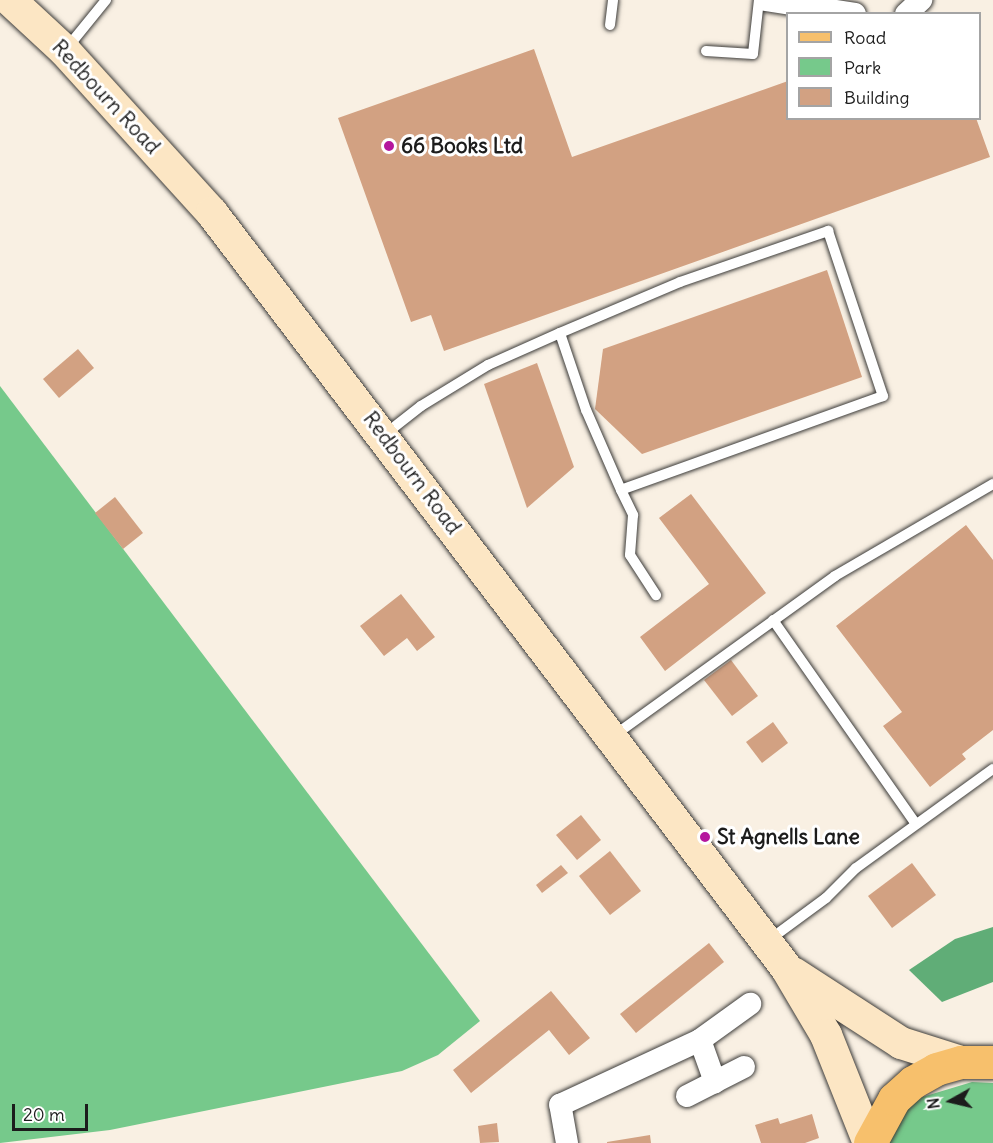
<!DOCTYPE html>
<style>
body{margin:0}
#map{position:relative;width:993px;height:1143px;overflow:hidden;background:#f9f0e3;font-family:Delius,sans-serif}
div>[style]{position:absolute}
.green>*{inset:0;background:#76c98b}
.forest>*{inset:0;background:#60ad77}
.building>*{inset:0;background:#d2a182}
.roads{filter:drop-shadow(0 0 2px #3d3c3a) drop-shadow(0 0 2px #3d3c3a)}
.service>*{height:10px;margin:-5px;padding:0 5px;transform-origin:5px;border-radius:5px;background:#fff}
.minor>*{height:22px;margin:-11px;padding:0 11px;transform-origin:11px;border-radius:11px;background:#fff}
.secondary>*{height:32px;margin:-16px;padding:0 16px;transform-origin:16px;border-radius:16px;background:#fce6c4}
.primary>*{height:33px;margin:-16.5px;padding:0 16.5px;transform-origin:16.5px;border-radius:16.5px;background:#f7c06c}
.dots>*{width:16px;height:16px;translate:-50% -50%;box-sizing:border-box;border:3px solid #fff;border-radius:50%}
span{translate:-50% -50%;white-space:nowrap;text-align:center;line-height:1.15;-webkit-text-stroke:6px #fff;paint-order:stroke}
.street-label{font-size:21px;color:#1c1c1c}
.poi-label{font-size:21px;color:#1c1c1c;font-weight:700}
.left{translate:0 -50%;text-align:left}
.legend{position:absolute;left:786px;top:12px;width:195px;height:108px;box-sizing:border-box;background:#fff;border:2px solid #a4a4a4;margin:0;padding:8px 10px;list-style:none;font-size:18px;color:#1c1c1c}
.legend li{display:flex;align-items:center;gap:12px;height:30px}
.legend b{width:30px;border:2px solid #a4a4a4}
.north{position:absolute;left:921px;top:1071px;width:60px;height:60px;-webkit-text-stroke:4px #fff;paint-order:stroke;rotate:262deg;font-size:16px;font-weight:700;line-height:24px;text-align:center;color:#1c1c1c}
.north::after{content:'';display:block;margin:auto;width:21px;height:27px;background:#1c1c1c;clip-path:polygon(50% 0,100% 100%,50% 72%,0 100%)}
.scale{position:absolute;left:12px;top:1104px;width:76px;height:27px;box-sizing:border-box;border:3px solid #1c1c1c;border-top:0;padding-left:8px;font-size:18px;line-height:21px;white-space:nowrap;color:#1c1c1c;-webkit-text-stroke:4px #fff;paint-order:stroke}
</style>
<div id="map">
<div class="green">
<div style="clip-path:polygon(0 386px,480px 1021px,438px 1055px,402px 1071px,110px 1130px,0 1143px)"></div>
<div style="clip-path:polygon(972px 1082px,993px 1083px,993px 1143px,886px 1143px,902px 1112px,919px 1098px)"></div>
</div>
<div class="forest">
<div style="clip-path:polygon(993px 927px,993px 982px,942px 1002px,909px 970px,955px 939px)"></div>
</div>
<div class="building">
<div style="clip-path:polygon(534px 49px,572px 157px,788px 81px,788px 118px,976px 118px,990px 157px,444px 351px,431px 315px,411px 322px,338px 118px)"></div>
<div style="clip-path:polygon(827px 270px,862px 377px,642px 454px,595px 409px,603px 349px)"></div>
<div style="clip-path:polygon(78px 349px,94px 368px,59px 398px,43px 379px)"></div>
<div style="clip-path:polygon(537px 363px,574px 467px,527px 508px,484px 384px)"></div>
<div style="clip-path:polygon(691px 494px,766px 593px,665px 671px,640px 637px,709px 584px,659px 518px)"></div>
<div style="clip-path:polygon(115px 497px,143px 533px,123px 549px,95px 513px)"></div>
<div style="clip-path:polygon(966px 525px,993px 560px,993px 730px,962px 754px,966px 759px,930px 787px,883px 726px,902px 712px,836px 626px)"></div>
<div style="clip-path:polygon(401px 594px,435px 637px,417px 651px,407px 638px,384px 656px,360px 626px)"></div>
<div style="clip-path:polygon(731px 660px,758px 696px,732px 716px,704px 680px)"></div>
<div style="clip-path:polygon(773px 722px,788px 743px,762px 763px,746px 742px)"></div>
<div style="clip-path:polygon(581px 815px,601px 840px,577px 860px,556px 835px)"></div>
<div style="clip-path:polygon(610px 851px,641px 891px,610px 915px,579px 876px)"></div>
<div style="clip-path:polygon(912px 863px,936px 895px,892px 928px,868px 896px)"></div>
<div style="clip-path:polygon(561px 865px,568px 873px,542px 893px,536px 885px)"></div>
<div style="clip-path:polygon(709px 943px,724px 962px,636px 1033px,620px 1014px)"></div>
<div style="clip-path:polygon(551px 991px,590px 1038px,569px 1055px,549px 1030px,471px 1093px,453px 1070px)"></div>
<div style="clip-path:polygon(812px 1114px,819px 1138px,805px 1143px,761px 1143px,755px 1125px,778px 1118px,780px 1124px)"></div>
<div style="clip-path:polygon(497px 1123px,499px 1142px,480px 1143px,478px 1126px)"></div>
<div style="clip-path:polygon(650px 1135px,651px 1143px,607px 1143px,607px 1142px)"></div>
</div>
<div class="roads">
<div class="service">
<div style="left:610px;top:25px;width:25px;rotate:-83deg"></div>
<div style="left:67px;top:48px;width:62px;rotate:-50.9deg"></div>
<div style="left:706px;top:51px;width:47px;rotate:3.7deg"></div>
<div style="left:753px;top:54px;width:54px;rotate:-83.7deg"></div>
<div style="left:384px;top:435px;width:47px;rotate:-38.1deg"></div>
<div style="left:421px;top:406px;width:79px;rotate:-31.5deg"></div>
<div style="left:488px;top:365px;width:79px;rotate:-24deg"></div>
<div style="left:560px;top:333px;width:130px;rotate:-23deg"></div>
<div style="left:680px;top:282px;width:157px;rotate:-19deg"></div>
<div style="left:828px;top:231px;width:174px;rotate:71.6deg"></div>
<div style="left:883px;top:396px;width:278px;rotate:160.3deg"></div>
<div style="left:621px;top:490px;width:87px;rotate:-113.6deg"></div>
<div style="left:586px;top:410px;width:81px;rotate:-108.7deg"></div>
<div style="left:621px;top:490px;width:28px;rotate:64deg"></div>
<div style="left:633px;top:515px;width:40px;rotate:94.3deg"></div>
<div style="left:630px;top:555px;width:48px;rotate:57deg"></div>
<div style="left:773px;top:620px;width:249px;rotate:55deg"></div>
<div style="left:612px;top:737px;width:275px;rotate:-35.8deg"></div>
<div style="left:835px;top:576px;width:183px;rotate:-30.2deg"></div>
<div style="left:769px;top:940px;width:71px;rotate:-36.4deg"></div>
<div style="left:826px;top:898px;width:42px;rotate:-45deg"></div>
<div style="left:856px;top:868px;width:169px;rotate:-35.9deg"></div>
</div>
<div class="minor">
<div style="left:765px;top:0;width:91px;rotate:8.8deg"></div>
<div style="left:906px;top:14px;width:21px;rotate:-43deg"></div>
<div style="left:700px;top:1040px;width:45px;rotate:70.3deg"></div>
<div style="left:687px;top:1096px;width:64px;rotate:-27deg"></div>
<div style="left:567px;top:1143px;width:39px;rotate:-100deg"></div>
<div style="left:560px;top:1105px;width:154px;rotate:-24.9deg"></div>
<div style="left:700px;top:1040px;width:62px;rotate:-35.8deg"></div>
</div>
<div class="secondary">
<div style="left:10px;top:0;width:75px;rotate:42.8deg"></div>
<div style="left:65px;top:51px;width:219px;rotate:47.8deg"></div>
<div style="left:212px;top:213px;width:950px;rotate:52.74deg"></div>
<div style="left:787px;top:969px;width:77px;rotate:59.4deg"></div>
<div style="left:826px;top:1035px;width:116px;rotate:68.3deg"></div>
<div style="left:793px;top:973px;width:129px;rotate:32.9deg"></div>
<div style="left:901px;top:1043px;width:63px;rotate:17.6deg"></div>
</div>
<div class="primary">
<div style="left:870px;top:1143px;width:50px;rotate:-61.4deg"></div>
<div style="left:894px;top:1099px;width:25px;rotate:-42deg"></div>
<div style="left:913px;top:1082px;width:26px;rotate:-29deg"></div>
<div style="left:936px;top:1069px;width:26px;rotate:-16deg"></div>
<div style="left:961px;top:1062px;width:32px"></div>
</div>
</div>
<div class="dots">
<div style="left:389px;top:146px;background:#b5179e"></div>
<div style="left:705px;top:837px;background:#b5179e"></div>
</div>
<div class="street-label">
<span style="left:106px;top:97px;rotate:47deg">Redbourn Road</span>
<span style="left:412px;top:473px;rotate:53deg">Redbourn Road</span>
</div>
<div class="poi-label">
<span class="left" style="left:401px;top:146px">66 Books Ltd</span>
<span class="left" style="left:717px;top:837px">St Agnells Lane</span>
</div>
<ul class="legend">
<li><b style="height:8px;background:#f7c06c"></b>Road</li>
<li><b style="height:16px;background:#76c98b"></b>Park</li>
<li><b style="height:16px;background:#d2a182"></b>Building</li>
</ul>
<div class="north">N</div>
<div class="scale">20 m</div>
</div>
